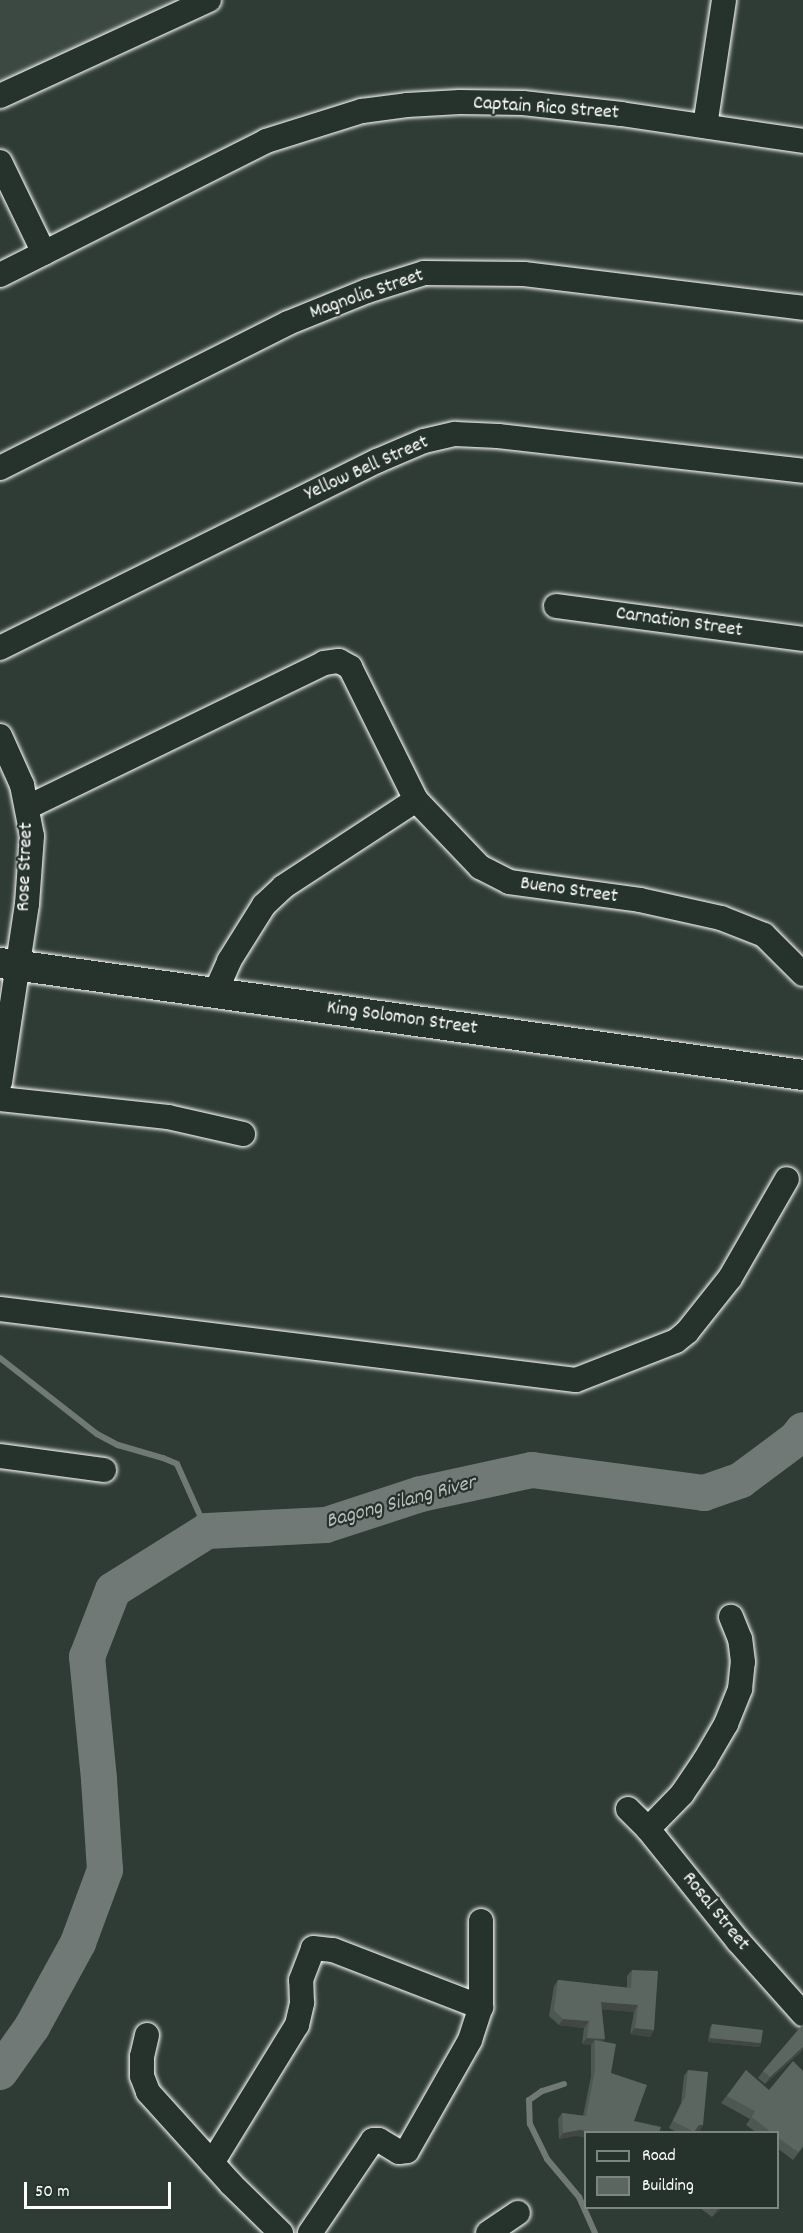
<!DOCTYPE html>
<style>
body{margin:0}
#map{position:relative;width:803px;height:2233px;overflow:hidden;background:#2f3b35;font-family:Dekko,sans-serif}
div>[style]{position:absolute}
.built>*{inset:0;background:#3c4842}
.stream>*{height:6px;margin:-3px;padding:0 3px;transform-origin:3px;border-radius:3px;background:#707975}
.river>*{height:36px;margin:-18px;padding:0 18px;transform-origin:18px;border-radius:18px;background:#707975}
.roads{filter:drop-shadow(0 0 2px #fff) drop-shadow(0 0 2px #fff)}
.minor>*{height:24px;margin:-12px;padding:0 12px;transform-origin:12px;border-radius:12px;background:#26332d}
.tertiary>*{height:30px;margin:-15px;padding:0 15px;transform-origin:15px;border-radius:15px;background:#26332d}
.wall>*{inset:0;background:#4e5853}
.shaded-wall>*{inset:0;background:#404744}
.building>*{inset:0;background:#5b6661}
span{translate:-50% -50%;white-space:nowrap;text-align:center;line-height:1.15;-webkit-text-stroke:4.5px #26332d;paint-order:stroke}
.street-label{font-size:20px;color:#fff}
.water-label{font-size:21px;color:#b8bcba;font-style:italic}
.legend{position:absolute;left:584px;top:2131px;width:195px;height:78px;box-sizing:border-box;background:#26332d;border:2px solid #7d8581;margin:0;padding:8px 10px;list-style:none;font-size:18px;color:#fff}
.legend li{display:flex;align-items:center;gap:12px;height:30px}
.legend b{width:30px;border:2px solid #7d8581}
.scale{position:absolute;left:24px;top:2182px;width:147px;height:27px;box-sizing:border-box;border:3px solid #fff;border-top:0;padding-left:8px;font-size:18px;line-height:21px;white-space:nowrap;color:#fff;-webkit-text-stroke:4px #26332d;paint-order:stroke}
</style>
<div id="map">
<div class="built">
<div style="clip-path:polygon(0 0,198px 0,0 90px)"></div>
</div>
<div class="stream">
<div style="left:0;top:1358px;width:123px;rotate:38.1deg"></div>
<div style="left:97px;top:1434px;width:24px;rotate:28deg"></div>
<div style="left:118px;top:1445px;width:47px;rotate:16.1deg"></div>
<div style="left:163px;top:1458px;width:15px;rotate:23deg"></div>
<div style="left:177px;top:1464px;width:73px;rotate:65.9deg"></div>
<div style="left:564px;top:2084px;width:23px;rotate:162deg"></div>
<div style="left:542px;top:2091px;width:16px;rotate:145deg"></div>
<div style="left:529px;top:2100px;width:24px;rotate:88deg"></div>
<div style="left:530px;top:2124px;width:39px;rotate:64deg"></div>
<div style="left:547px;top:2159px;width:50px;rotate:49.9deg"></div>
<div style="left:579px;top:2197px;width:39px;rotate:66deg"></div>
</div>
<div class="river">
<div style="left:0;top:2072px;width:55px;rotate:-54.6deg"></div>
<div style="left:32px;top:2027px;width:96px;rotate:-61.3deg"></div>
<div style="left:78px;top:1943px;width:78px;rotate:-69.7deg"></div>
<div style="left:105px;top:1870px;width:91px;rotate:-93.8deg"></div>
<div style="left:99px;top:1779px;width:123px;rotate:-95.6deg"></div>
<div style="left:87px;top:1657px;width:72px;rotate:-68.8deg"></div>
<div style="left:113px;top:1590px;width:111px;rotate:-32.1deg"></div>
<div style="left:207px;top:1531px;width:119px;rotate:-2.9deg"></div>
<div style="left:326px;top:1525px;width:100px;rotate:-18.1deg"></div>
<div style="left:421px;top:1494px;width:114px;rotate:-12.2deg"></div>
<div style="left:532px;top:1470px;width:174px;rotate:7.6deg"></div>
<div style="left:704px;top:1493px;width:39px;rotate:-19deg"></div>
<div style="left:741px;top:1480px;width:69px;rotate:-36.7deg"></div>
<div style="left:796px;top:1439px;width:11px;rotate:-52deg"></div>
</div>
<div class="roads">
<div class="minor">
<div style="left:0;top:96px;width:230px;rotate:-24.7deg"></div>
<div style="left:705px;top:126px;width:127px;rotate:-81.4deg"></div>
<div style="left:0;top:162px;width:101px;rotate:64.2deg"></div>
<div style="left:0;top:275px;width:298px;rotate:-26.7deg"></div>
<div style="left:266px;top:141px;width:101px;rotate:-17.4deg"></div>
<div style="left:362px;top:111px;width:45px;rotate:-7.6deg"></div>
<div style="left:407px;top:105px;width:53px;rotate:-3.2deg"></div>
<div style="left:460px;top:102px;width:63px;rotate:0.9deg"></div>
<div style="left:523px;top:103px;width:99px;rotate:6.4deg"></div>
<div style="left:621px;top:114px;width:184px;rotate:8.4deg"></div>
<div style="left:0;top:468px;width:322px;rotate:-26.7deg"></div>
<div style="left:288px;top:323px;width:85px;rotate:-22.1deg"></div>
<div style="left:367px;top:291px;width:60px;rotate:-17.5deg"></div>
<div style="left:424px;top:273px;width:100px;rotate:0.6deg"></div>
<div style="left:524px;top:274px;width:281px;rotate:6.9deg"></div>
<div style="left:556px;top:606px;width:249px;rotate:7.6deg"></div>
<div style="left:0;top:648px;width:421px;rotate:-26.4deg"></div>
<div style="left:377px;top:461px;width:51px;rotate:-23.1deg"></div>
<div style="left:424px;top:441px;width:32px;rotate:-13deg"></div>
<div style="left:455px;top:434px;width:43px;rotate:2.7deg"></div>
<div style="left:498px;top:436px;width:307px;rotate:6.5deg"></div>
<div style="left:0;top:736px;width:54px;rotate:65.8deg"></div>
<div style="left:22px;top:785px;width:52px;rotate:78.9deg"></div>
<div style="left:32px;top:836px;width:68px;rotate:94.2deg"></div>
<div style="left:27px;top:904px;width:180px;rotate:98.6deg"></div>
<div style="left:28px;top:807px;width:329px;rotate:-25.9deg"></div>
<div style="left:324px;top:663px;width:15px;rotate:-8deg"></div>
<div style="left:339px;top:661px;width:13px;rotate:29deg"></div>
<div style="left:350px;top:667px;width:148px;rotate:63.6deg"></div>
<div style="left:416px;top:800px;width:93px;rotate:46.3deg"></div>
<div style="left:480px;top:867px;width:33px;rotate:27deg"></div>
<div style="left:509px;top:882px;width:132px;rotate:7.8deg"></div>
<div style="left:640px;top:900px;width:83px;rotate:12.5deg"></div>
<div style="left:721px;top:918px;width:46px;rotate:21.6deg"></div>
<div style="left:764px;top:935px;width:55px;rotate:45deg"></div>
<div style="left:215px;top:993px;width:35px;rotate:-66deg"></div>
<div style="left:229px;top:961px;width:66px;rotate:-58deg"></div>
<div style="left:264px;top:905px;width:26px;rotate:-43deg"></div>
<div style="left:283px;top:887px;width:159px;rotate:-33.2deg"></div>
<div style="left:0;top:1099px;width:169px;rotate:6.1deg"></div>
<div style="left:168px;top:1117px;width:77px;rotate:12.8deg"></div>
<div style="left:0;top:1309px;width:580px;rotate:7.03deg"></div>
<div style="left:576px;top:1380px;width:107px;rotate:-21.3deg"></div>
<div style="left:676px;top:1341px;width:14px;rotate:-39deg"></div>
<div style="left:687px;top:1332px;width:69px;rotate:-51.5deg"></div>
<div style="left:730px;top:1278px;width:114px;rotate:-60.1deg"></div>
<div style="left:0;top:1456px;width:105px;rotate:7.7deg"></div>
<div style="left:628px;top:1809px;width:28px;rotate:45deg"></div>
<div style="left:648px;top:1829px;width:144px;rotate:51.2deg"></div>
<div style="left:738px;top:1941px;width:98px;rotate:48.3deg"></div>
<div style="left:648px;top:1829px;width:49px;rotate:-45.8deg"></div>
<div style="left:682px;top:1794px;width:41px;rotate:-55.9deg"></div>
<div style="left:705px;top:1760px;width:42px;rotate:-59.7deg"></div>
<div style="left:726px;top:1724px;width:38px;rotate:-68deg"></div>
<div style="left:740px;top:1689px;width:27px;rotate:-84deg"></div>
<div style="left:743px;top:1662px;width:23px;rotate:-97deg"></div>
<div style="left:740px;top:1639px;width:24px;rotate:-112deg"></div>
<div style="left:147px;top:2035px;width:22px;rotate:103deg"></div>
<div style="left:142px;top:2056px;width:20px;rotate:90deg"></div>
<div style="left:142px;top:2076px;width:17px;rotate:69deg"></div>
<div style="left:148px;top:2092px;width:124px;rotate:47.9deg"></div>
<div style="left:231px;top:2184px;width:70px;rotate:44.4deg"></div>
<div style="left:212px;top:2163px;width:162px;rotate:-58.4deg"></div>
<div style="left:297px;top:2025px;width:23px;rotate:-77deg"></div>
<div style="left:302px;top:2003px;width:23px;rotate:-92deg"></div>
<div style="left:301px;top:1980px;width:34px;rotate:-69deg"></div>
<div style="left:313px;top:1948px;width:20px;rotate:6deg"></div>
<div style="left:333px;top:1950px;width:159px;rotate:21.1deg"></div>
<div style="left:310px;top:2233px;width:112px;rotate:-55.9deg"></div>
<div style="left:373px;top:2140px;width:6px"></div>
<div style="left:379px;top:2140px;width:23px;rotate:31deg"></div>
<div style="left:399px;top:2152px;width:8px;rotate:-7deg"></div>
<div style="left:407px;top:2151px;width:128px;rotate:-60.4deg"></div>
<div style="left:470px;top:2040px;width:35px;rotate:-72deg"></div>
<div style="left:481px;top:2007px;width:86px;rotate:-90deg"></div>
<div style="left:488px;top:2233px;width:36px;rotate:-34deg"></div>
</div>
<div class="tertiary">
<div style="left:0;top:963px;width:811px;rotate:7.94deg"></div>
</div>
</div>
<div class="wall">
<div style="clip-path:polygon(632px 1970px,654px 2030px,650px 2037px,630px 2034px,634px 2012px,602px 2009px,603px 2041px,611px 2073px,575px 2136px,559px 2139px,558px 2119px,562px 2113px,583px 2116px,591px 2076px,591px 2045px,582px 2044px,584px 2028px,559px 2025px,549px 2016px,554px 1986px,558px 1980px,627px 1988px,627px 1976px)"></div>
<div style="clip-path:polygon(712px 2024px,761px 2043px,759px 2047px,708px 2042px,710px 2028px)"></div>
<div style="clip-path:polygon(803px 2050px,765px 2084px,758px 2078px,763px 2071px)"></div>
<div style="clip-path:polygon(688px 2070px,703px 2125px,699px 2132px,678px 2133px,669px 2128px,681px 2103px,684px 2076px)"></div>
<div style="clip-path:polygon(746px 2070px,803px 2147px,793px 2160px,777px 2148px,777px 2133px,757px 2133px,746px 2125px,750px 2119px,721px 2103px)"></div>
<div style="clip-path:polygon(700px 2208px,722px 2208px,712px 2217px)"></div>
</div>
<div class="shaded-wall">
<div style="clip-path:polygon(601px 2002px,638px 2005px,634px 2012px,596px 2009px)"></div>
<div style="clip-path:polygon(563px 2019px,589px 2021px,584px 2028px,559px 2025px)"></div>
<div style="clip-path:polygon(635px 2028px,654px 2030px,650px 2037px,630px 2034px)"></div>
<div style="clip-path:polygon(587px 2038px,605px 2039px,600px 2045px,595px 2040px,591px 2045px,582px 2044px)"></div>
<div style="clip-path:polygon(710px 2038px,761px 2043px,759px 2047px,708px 2042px)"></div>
<div style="clip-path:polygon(803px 2047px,803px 2050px,765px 2084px,770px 2077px)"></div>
<div style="clip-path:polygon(699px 2125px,703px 2125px,699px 2132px,694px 2131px)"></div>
<div style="clip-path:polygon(579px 2130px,596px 2133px,585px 2133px,585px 2138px,575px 2136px,559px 2139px,563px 2133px)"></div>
<div style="clip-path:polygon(719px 2208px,722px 2208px,712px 2217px,717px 2210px)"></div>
</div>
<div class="building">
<div style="clip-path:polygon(632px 1970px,658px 1971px,654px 2030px,635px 2028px,638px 2005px,601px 2002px,605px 2039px,587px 2038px,589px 2021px,563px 2019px,554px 2010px,558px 1980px,631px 1988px)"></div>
<div style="clip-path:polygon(712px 2024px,763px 2030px,761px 2043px,710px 2038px)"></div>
<div style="clip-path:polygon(803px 2024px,803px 2047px,770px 2077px,763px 2071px)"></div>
<div style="clip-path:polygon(595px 2040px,616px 2044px,611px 2073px,647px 2085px,634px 2121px,661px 2127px,659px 2133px,596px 2133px,579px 2130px,563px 2133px,562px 2113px,586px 2116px,595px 2070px)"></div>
<div style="clip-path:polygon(793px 2061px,803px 2071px,803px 2146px,798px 2152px,777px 2137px,777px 2133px,772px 2133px,752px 2117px,755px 2111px,727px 2096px,746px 2070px,769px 2090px)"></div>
<div style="clip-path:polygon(688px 2070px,708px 2072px,703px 2125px,699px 2125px,694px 2132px,673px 2121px,685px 2097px)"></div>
</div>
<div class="street-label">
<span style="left:546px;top:109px;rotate:4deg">Captain Rico Street</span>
<span style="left:367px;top:295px;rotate:-19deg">Magnolia Street</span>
<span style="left:367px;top:469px;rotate:-24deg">Yellow Bell Street</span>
<span style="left:679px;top:623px;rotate:8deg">Carnation Street</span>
<span style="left:26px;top:867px;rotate:-88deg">Rose Street</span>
<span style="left:569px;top:891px;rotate:8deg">Bueno Street</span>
<span style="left:402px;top:1019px;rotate:8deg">King Solomon Street</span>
<span style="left:715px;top:1912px;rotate:51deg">Rosal Street</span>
</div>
<div class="water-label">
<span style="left:401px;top:1503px;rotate:-15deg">Bagong Silang River</span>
</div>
<ul class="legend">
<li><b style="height:8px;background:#26332d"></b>Road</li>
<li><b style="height:16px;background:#5b6661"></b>Building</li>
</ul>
<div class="scale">50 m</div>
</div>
